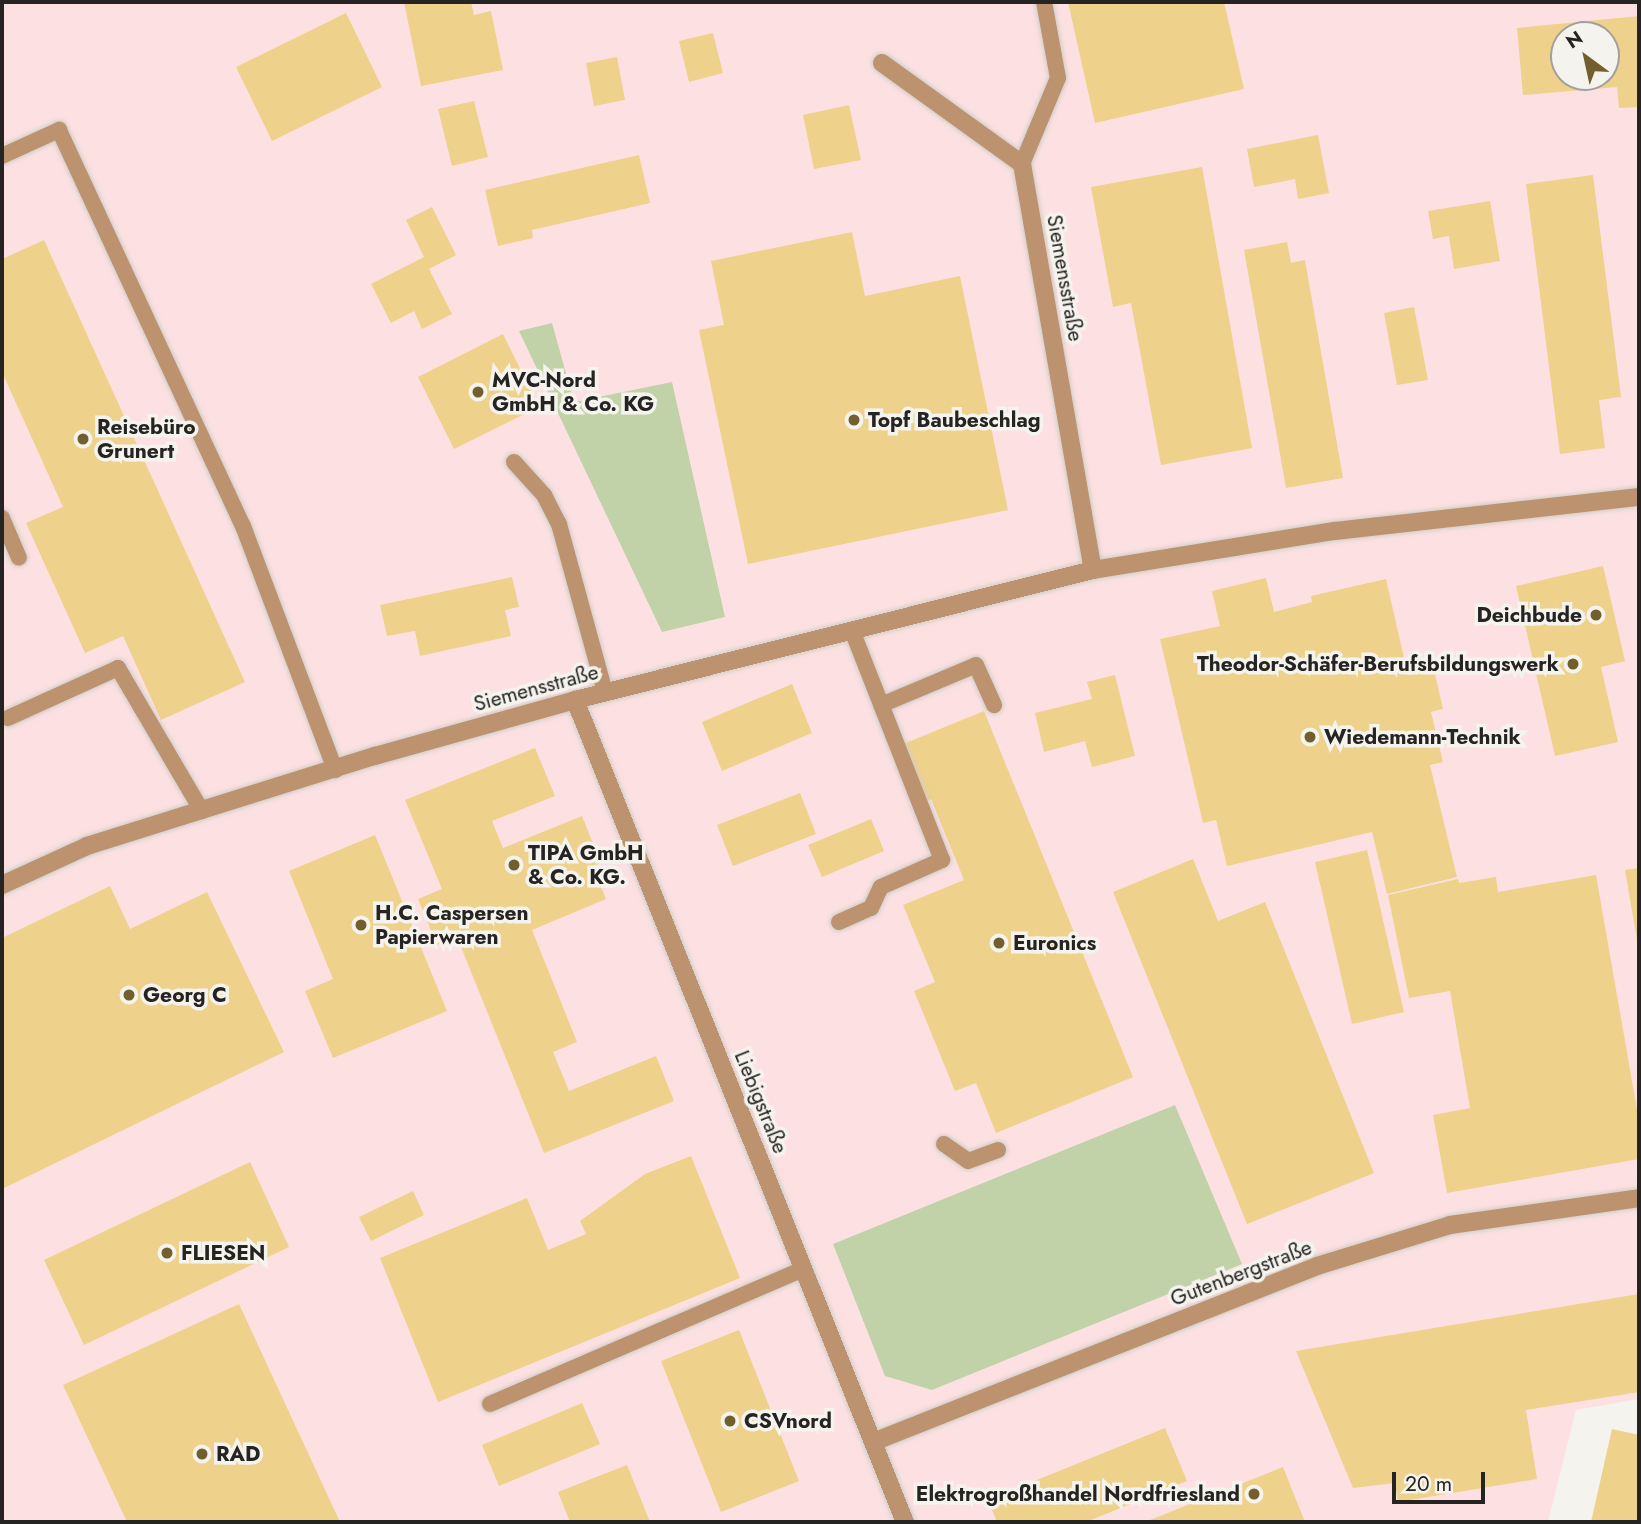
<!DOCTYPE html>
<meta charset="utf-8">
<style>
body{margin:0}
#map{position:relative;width:1641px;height:1524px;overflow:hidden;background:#f5f3ed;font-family:Jost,sans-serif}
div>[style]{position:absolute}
.commercial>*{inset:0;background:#fde1e2}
.green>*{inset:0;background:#c2d2a8}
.building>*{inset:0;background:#eed18b}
.roads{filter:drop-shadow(0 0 2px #d0cec8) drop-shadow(0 0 2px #d0cec8)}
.service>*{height:16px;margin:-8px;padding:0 8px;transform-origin:8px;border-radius:8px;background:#bc926f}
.minor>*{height:18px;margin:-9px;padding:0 9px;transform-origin:9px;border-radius:9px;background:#bc926f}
.tertiary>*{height:18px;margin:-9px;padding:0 9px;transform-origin:9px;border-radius:9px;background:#bc926f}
.dots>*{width:19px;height:19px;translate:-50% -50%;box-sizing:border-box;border:4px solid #f5f3ed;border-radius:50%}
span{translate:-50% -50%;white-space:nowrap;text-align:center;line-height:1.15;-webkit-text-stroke:7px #f5f3ed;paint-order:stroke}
.street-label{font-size:21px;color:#252422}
.poi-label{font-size:21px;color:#252422;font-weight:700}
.left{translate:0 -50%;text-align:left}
.right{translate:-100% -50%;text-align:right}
.frame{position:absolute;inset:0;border:4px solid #252422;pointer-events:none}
.north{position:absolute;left:1550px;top:21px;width:70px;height:70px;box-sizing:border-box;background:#f5f3ed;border:2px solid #a2a09c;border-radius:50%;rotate:327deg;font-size:19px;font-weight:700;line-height:28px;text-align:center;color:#252422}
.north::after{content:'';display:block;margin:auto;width:24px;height:32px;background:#735e2e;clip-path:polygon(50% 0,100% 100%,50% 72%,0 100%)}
.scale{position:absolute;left:1392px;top:1472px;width:93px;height:32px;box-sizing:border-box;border:4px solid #252422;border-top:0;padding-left:9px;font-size:21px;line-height:24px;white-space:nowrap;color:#252422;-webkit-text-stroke:5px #f5f3ed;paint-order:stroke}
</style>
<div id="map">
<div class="commercial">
<div style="clip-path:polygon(evenodd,2px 2px,1639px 2px,1639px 1399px,1576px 1410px,1548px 1522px,2px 1522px,2px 2px,1564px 35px,1606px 35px,1606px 77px,1564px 77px,1564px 35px)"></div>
</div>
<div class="green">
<div style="clip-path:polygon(552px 323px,574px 402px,672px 382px,725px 617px,662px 632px,519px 331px)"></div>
<div style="clip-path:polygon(1175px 1105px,1242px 1264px,932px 1390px,885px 1376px,833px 1244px)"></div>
</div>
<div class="building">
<div style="clip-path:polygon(404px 2px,471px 2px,474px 15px,491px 11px,503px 70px,421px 86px)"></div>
<div style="clip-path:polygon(1068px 2px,1224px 2px,1244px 89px,1095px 123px)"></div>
<div style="clip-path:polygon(346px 13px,382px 87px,272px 141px,236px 67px)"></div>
<div style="clip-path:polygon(evenodd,1639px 16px,1639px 107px,1619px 108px,1617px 87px,1523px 95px,1517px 28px,1639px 16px,1564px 35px,1606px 35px,1606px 77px,1564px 77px,1564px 35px)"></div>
<div style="clip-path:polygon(713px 33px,723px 73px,689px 82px,679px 41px)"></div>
<div style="clip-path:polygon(617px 57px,625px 100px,594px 106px,586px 63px)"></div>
<div style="clip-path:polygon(474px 101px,488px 157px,452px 166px,438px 109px)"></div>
<div style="clip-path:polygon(849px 105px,861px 160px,814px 169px,803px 115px)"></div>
<div style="clip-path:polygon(1318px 135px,1329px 193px,1298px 199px,1295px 179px,1254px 187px,1247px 149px)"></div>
<div style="clip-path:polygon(639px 155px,650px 203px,532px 230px,533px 238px,498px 246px,485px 190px)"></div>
<div style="clip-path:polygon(1202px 167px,1252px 448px,1161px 465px,1131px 303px,1113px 307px,1091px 187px)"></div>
<div style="clip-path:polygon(1593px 175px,1621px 397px,1599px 400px,1605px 448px,1560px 454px,1526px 184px)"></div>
<div style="clip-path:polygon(1490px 201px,1500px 261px,1454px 269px,1449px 236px,1433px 239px,1428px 211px)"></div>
<div style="clip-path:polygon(432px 207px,456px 255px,429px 269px,452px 314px,422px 329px,414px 311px,391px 323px,371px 284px,424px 257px,406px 220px)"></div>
<div style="clip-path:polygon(852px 232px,865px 296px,960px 276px,1008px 510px,748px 564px,699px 330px,724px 325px,711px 261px)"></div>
<div style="clip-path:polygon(44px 240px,245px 682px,161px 720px,123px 636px,85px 653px,26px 523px,63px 507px,2px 372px,2px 259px)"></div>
<div style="clip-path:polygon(1287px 242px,1291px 263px,1305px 260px,1343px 478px,1286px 488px,1244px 250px)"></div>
<div style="clip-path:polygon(1414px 307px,1428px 380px,1397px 385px,1384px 313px)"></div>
<div style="clip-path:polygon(503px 334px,539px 407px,454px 449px,418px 377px)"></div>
<div style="clip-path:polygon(1603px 566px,1625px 661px,1601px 667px,1618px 742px,1555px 756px,1516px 586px)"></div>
<div style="clip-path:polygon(512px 577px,519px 607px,505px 610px,511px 636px,420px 656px,415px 631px,387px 636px,380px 605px)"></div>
<div style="clip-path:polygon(1266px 578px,1274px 612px,1312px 602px,1311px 596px,1386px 579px,1407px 671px,1433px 665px,1443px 709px,1431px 712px,1443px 762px,1430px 765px,1457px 877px,1387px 894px,1372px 832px,1227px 866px,1216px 820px,1203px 823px,1160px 639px,1220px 626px,1212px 591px)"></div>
<div style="clip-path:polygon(1115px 675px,1135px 756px,1092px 767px,1085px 741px,1044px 752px,1035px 713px,1092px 699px,1087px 682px)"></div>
<div style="clip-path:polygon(792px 684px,812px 733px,722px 771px,702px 722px)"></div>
<div style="clip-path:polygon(984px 711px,1133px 1077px,996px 1133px,976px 1083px,955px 1091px,914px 991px,935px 982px,903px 905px,964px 880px,931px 799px,914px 807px,891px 749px)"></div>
<div style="clip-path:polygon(535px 748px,555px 796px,492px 821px,503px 848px,582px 816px,601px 863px,593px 866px,606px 899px,532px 930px,577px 1042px,553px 1052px,569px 1091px,656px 1056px,674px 1101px,544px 1153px,457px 937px,437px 945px,418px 899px,442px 889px,405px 800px)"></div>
<div style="clip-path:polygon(800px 793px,816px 834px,733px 866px,717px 825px)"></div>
<div style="clip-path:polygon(871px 819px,884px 851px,822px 877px,808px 845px)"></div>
<div style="clip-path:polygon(375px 835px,447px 1011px,333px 1058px,305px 991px,333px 979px,289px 871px)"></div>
<div style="clip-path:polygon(1367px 850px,1404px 1012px,1352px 1024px,1315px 862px)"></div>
<div style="clip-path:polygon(1193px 859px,1218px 921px,1265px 902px,1374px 1173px,1247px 1224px,1113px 892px)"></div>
<div style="clip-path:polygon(1639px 868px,1639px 946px,1638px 946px,1625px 870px)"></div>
<div style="clip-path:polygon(1596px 875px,1639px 1121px,1639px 1159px,1447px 1193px,1433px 1115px,1470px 1108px,1450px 991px,1409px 998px,1388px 895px,1458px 879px,1459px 883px,1496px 877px,1498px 892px)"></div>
<div style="clip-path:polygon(110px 886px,130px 929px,207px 892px,284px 1052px,2px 1189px,2px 938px)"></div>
<div style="clip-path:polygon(691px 1156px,740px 1278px,438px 1402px,380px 1258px,527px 1198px,548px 1250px,586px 1234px,580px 1221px,645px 1174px)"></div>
<div style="clip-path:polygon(250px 1162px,289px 1247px,84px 1345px,44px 1260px)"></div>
<div style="clip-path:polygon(413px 1191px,424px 1215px,371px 1241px,359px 1217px)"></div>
<div style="clip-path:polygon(1639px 1294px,1639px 1392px,1526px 1410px,1537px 1479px,1398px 1502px,1395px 1483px,1353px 1488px,1296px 1351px)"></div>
<div style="clip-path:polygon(239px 1304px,340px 1522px,127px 1522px,63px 1385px)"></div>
<div style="clip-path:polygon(739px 1330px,799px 1481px,721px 1512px,661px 1361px)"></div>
<div style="clip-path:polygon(582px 1403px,600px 1444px,499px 1486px,482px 1445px)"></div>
<div style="clip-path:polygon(1165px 1428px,1187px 1481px,1086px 1522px,997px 1522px,988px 1500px)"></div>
<div style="clip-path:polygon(1612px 1429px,1639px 1435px,1639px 1522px,1591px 1522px)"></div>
<div style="clip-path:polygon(627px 1465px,650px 1522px,570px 1522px,558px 1492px)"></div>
<div style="clip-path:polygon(1283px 1467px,1305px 1522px,1145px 1522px)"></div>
</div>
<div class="roads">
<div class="service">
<div style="left:2px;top:156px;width:63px;rotate:-24.5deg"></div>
<div style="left:59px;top:130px;width:437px;rotate:65.1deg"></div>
<div style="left:243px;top:526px;width:261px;rotate:69.3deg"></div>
<div style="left:1022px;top:164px;width:93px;rotate:-67.3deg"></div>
<div style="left:1058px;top:78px;width:77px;rotate:-100.4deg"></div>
<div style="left:514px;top:462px;width:45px;rotate:47.7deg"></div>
<div style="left:544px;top:495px;width:33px;rotate:63deg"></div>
<div style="left:559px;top:524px;width:174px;rotate:74.7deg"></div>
<div style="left:2px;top:518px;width:43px;rotate:67deg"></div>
<div style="left:881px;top:705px;width:103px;rotate:-22.8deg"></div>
<div style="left:976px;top:665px;width:44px;rotate:65.8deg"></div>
<div style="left:8px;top:718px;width:121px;rotate:-24.4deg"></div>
<div style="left:118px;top:668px;width:166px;rotate:59.6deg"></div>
<div style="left:839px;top:922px;width:35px;rotate:-24deg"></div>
<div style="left:871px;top:908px;width:23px;rotate:-65deg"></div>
<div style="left:881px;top:887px;width:67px;rotate:-23.9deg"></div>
<div style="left:942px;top:860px;width:247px;rotate:-111.4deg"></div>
<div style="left:944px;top:1144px;width:29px;rotate:35deg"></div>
<div style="left:968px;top:1161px;width:32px;rotate:-20deg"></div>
<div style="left:490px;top:1404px;width:341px;rotate:-23.3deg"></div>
</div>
<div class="minor">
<div style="left:882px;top:63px;width:173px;rotate:35.8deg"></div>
<div style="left:1022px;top:164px;width:412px;rotate:80.1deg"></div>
<div style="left:575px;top:700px;width:886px;rotate:68.13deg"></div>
<div style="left:873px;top:1442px;width:478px;rotate:-21.6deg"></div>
<div style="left:1317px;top:1266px;width:139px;rotate:-17.1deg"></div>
<div style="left:1450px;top:1225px;width:191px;rotate:-8.1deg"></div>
</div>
<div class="tertiary">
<div style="left:2px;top:885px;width:94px;rotate:-24.6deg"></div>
<div style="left:87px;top:846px;width:302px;rotate:-17.4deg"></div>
<div style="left:375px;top:756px;width:208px;rotate:-15.6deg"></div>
<div style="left:575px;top:700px;width:534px;rotate:-14.09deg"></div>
<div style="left:1093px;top:570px;width:245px;rotate:-9.2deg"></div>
<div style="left:1335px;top:531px;width:306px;rotate:-6.4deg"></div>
</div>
</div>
<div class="dots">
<div style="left:478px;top:392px;background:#735e2e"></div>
<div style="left:854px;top:420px;background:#735e2e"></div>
<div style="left:83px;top:439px;background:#735e2e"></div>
<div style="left:1596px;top:615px;background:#735e2e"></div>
<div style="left:1573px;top:664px;background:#735e2e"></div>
<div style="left:1310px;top:737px;background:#735e2e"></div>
<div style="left:514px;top:865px;background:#735e2e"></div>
<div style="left:361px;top:925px;background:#735e2e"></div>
<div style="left:999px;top:943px;background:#735e2e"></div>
<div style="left:129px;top:995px;background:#735e2e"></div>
<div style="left:167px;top:1253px;background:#735e2e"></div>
<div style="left:730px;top:1421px;background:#735e2e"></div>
<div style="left:202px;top:1454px;background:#735e2e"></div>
<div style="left:1254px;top:1494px;background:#735e2e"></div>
</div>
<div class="street-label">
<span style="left:1065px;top:278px;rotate:80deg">Siemensstraße</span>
<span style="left:536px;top:688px;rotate:-15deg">Siemensstraße</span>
<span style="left:761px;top:1102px;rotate:68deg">Liebigstraße</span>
<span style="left:1241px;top:1273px;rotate:-21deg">Gutenbergstraße</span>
</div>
<div class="poi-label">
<span class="left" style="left:492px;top:392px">MVC-Nord<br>GmbH &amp; Co. KG</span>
<span class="left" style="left:868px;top:420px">Topf Baubeschlag</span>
<span class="left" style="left:97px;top:439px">Reisebüro<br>Grunert</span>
<span class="right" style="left:1582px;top:615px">Deichbude</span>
<span class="right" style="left:1559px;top:664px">Theodor-Schäfer-Berufsbildungswerk</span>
<span class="left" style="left:1324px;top:737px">Wiedemann-Technik</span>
<span class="left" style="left:528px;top:865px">TIPA GmbH<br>&amp; Co. KG.</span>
<span class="left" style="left:375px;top:925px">H.C. Caspersen<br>Papierwaren</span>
<span class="left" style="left:1013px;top:943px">Euronics</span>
<span class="left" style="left:143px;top:995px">Georg C</span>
<span class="left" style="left:181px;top:1253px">FLIESEN</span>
<span class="left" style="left:744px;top:1421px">CSVnord</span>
<span class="left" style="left:216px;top:1454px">RAD</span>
<span class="right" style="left:1240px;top:1494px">Elektrogroßhandel Nordfriesland</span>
</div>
<div class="frame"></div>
<div class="north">N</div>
<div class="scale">20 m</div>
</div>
